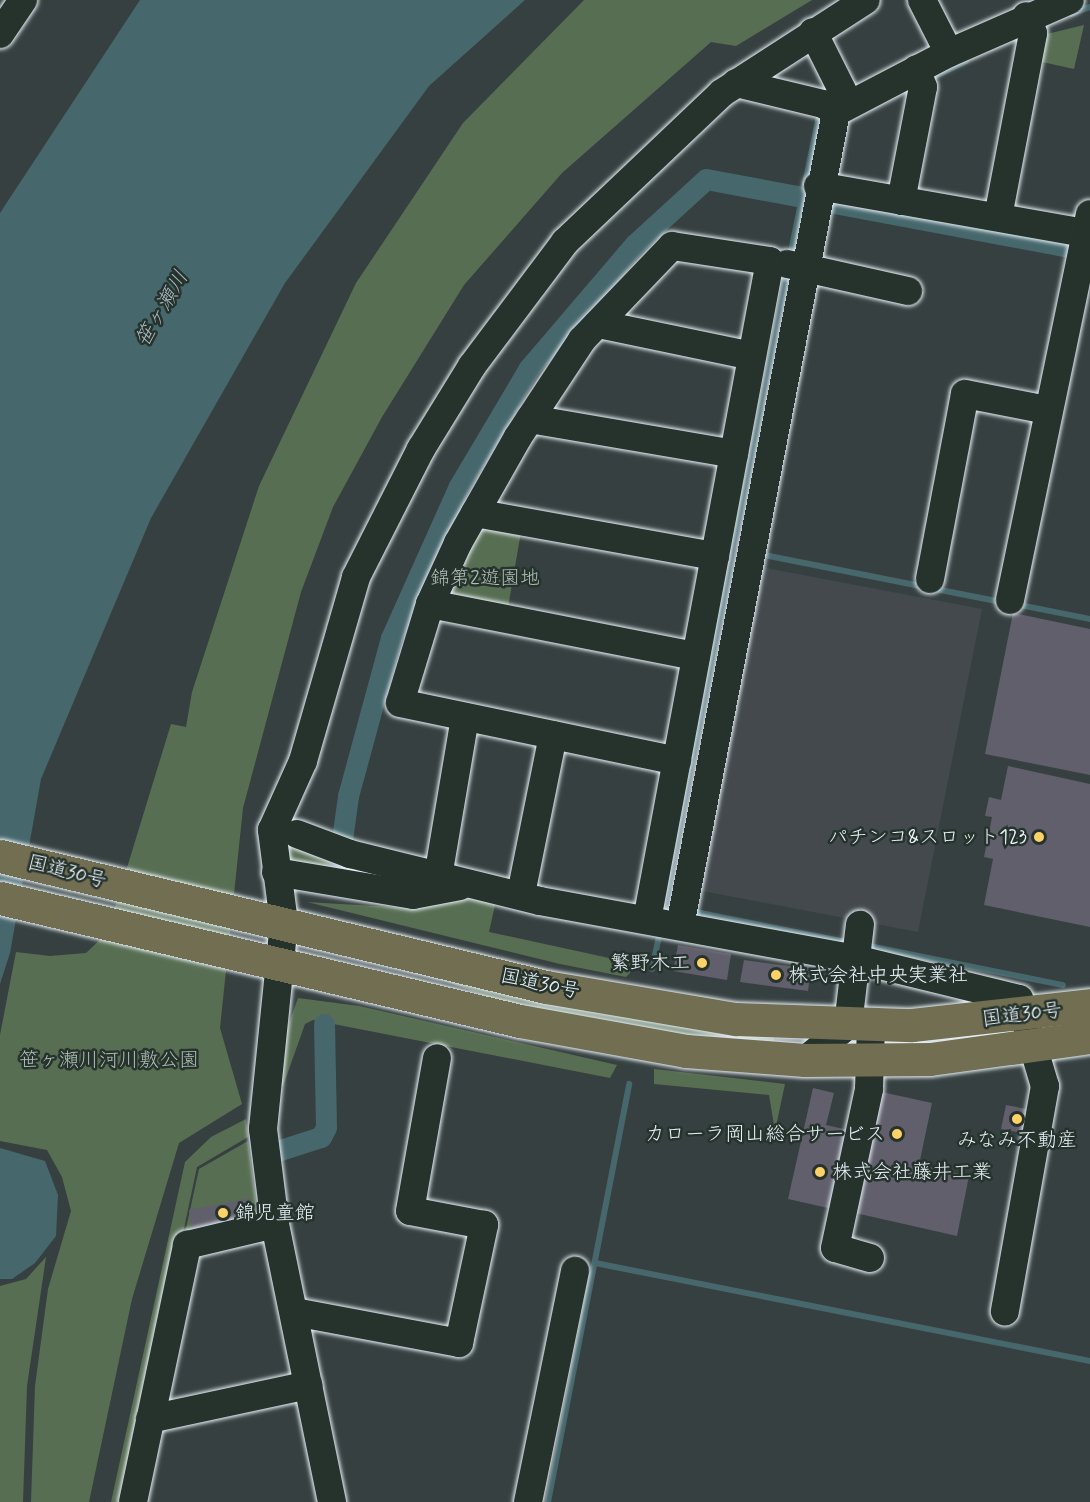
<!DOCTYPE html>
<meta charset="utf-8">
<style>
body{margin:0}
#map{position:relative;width:1090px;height:1502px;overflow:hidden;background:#374040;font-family:Mynerve,"Klee One",sans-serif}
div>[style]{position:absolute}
.built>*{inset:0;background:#43494d}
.green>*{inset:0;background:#586e52}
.water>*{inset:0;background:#46676c}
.stream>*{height:6px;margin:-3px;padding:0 3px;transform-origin:3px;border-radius:3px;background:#46676c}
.canal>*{height:21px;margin:-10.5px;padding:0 10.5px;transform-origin:10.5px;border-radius:10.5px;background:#46676c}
.building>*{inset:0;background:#605f6b}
.roads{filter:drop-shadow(0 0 2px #e8f1f8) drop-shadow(0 0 2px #e8f1f8)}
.minor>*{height:28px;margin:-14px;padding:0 14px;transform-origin:14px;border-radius:14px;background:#26332d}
.highway>*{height:33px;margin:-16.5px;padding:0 16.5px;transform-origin:16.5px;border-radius:16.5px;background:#726e52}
.dots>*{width:16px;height:16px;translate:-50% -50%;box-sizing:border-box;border:3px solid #26332d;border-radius:50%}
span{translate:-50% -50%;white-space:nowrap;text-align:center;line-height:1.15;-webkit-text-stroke:5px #26332d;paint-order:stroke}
.park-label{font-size:20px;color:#aebdb6}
.poi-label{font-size:20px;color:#e8f1f8}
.right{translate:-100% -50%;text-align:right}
.left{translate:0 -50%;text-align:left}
.street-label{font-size:20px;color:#e8f1f8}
.water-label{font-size:21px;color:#a7bac0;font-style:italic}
</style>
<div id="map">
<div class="built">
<div style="clip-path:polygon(761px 567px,982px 609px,918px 932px,697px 890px)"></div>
</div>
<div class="green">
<div style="clip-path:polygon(584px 0,812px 0,736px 46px,711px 42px,562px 173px,464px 285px,382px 417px,333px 507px,301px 592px,243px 808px,220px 1028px,242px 1104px,179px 1143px,132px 1299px,89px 1502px,31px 1502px,35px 1386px,48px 1289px,71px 1211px,62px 1177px,47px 1150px,0 1141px,0 1035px,16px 952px,50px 956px,86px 953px,107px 933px,171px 724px,186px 727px,192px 692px,259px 486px,356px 283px,463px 123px)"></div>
<div style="clip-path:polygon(1084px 25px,1074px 69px,1042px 62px,1047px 34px)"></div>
<div style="clip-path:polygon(481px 522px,522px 526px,507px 613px,446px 594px)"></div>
<div style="clip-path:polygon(293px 835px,425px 884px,291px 862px,282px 845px)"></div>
<div style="clip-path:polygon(490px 895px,497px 896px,489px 932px,632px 963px,630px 973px,626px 977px,560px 964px,307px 902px,408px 908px)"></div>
<div style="clip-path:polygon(342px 955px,774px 1037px,774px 1041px,696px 1038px,498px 1001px,445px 981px)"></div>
<div style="clip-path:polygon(298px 998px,359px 1006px,617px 1065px,610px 1078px,313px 1020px,305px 1024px,283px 1086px,276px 1088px,285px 1035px)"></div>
<div style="clip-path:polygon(654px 1069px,785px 1084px,775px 1131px,769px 1095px,654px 1084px)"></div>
<div style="clip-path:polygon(246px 1119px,248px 1137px,197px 1167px,126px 1502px,111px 1502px,185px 1162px,211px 1137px)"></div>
<div style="clip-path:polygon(248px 1141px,258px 1218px,185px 1233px,199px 1169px)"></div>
<div style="clip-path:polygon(46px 1257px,27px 1386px,23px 1502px,0 1502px,0 1286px,26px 1279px)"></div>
</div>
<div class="water">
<div style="clip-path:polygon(140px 0,525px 0,429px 86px,285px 283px,151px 518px,41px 779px,10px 953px,0 984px,0 213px)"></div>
<div style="clip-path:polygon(0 1148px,45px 1161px,58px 1195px,56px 1236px,35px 1263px,12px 1279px,0 1279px)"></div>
</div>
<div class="stream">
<div style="left:1071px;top:14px;width:20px;rotate:-20deg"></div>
<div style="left:929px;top:79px;width:41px;rotate:-25.9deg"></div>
<div style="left:790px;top:256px;width:143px;rotate:-78.3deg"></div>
<div style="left:764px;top:555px;width:243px;rotate:11.2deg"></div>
<div style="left:1015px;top:604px;width:76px;rotate:11.3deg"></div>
<div style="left:690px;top:911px;width:164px;rotate:11.2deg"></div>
<div style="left:663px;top:916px;width:656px;rotate:-79.1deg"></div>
<div style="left:864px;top:945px;width:203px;rotate:11.4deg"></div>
<div style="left:652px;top:969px;width:38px;rotate:-78deg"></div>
<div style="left:595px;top:1263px;width:505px;rotate:11.2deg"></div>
<div style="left:548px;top:1502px;width:426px;rotate:-79deg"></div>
</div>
<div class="canal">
<div style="left:339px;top:861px;width:66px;rotate:-82.1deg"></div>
<div style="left:348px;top:796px;width:164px;rotate:-74.8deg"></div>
<div style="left:391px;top:638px;width:167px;rotate:-65.9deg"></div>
<div style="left:459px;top:486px;width:137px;rotate:-59.3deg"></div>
<div style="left:529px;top:368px;width:163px;rotate:-49.5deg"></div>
<div style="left:635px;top:244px;width:96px;rotate:-42.5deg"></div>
<div style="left:706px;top:179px;width:391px;rotate:10.6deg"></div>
<div style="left:274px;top:1152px;width:49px;rotate:-17.7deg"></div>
<div style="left:321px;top:1137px;width:11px;rotate:-63deg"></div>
<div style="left:326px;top:1127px;width:103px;rotate:-91.1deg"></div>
</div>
<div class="building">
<div style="clip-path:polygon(1013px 613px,1090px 629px,1090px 775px,985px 754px)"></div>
<div style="clip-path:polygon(1008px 766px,1090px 784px,1090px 927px,984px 905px,993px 859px,984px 857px,992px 817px,985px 816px,989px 797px,1001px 800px)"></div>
<div style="clip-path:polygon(678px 945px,731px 954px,727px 980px,673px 971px)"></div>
<div style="clip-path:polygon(744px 960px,811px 969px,808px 991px,740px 982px)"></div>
<div style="clip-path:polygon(813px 1088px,834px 1093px,826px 1125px,848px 1130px,837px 1210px,788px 1199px)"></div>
<div style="clip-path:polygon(877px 1091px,932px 1103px,919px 1165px,969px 1176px,957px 1236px,851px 1212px)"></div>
<div style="clip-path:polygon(1006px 1105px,1032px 1110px,1028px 1134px,1001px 1129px)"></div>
<div style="clip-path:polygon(250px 1198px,253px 1217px,192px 1229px,189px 1210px)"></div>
</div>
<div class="roads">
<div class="minor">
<div style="left:922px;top:0;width:59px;rotate:63deg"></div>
<div style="left:813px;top:32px;width:80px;rotate:63.4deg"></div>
<div style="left:0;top:34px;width:41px;rotate:-55.9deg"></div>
<div style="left:736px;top:83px;width:89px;rotate:13.6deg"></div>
<div style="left:823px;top:104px;width:15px;rotate:32deg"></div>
<div style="left:836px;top:112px;width:127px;rotate:-27.6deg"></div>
<div style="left:949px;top:53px;width:132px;rotate:-23.7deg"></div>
<div style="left:818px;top:186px;width:276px;rotate:10deg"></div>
<div style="left:901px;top:201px;width:116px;rotate:-79.1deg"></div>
<div style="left:923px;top:87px;width:19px;rotate:-111deg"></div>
<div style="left:998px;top:217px;width:187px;rotate:-79.2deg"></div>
<div style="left:1033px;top:33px;width:18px;rotate:-112deg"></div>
<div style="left:787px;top:264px;width:124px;rotate:12.6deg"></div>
<div style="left:598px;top:324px;width:157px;rotate:11.7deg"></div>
<div style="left:530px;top:419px;width:207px;rotate:9.7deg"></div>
<div style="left:475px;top:513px;width:244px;rotate:10.2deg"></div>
<div style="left:930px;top:579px;width:188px;rotate:-79.3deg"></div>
<div style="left:965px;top:394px;width:84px;rotate:11deg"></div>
<div style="left:1010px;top:600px;width:394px;rotate:-78.3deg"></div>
<div style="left:430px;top:604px;width:271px;rotate:11.1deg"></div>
<div style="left:297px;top:834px;width:57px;rotate:20.7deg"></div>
<div style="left:350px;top:854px;width:196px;rotate:13.9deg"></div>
<div style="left:540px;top:901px;width:320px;rotate:10.4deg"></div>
<div style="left:855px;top:959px;width:169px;rotate:13.7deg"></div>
<div style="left:1019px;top:999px;width:91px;rotate:73.4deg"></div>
<div style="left:1045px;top:1086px;width:229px;rotate:100.1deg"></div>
<div style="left:276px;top:872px;width:139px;rotate:9.5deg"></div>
<div style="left:413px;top:895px;width:48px;rotate:-10.8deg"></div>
<div style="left:438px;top:877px;width:162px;rotate:-80.4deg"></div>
<div style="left:521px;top:894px;width:162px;rotate:-78.6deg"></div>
<div style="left:647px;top:920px;width:670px;rotate:-79.43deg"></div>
<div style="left:770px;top:261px;width:99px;rotate:-171.3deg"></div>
<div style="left:672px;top:246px;width:130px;rotate:133.8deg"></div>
<div style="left:582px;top:340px;width:116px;rotate:123.4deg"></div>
<div style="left:518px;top:437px;width:122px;rotate:119.5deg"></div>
<div style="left:458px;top:543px;width:67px;rotate:114.7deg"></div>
<div style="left:430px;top:604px;width:103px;rotate:106.9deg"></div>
<div style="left:400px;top:703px;width:283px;rotate:11.8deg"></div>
<div style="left:680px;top:926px;width:829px;rotate:-79.15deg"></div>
<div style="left:805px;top:1060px;width:55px;rotate:-39.1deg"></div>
<div style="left:848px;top:1025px;width:101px;rotate:-83.2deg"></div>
<div style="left:870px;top:1258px;width:36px;rotate:-164deg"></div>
<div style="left:835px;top:1248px;width:163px;rotate:-77.9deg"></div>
<div style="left:869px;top:1089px;width:64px;rotate:-88.2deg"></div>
<div style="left:295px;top:1312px;width:167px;rotate:10.7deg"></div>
<div style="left:459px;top:1343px;width:121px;rotate:-78deg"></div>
<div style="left:484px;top:1225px;width:75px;rotate:-169.3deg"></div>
<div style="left:410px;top:1211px;width:155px;rotate:-80deg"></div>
<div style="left:150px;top:1419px;width:162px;rotate:-12.1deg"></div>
<div style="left:133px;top:1502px;width:263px;rotate:-78.1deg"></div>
<div style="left:187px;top:1245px;width:90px;rotate:-13.4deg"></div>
<div style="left:332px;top:1502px;width:284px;rotate:-101.6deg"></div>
<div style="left:275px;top:1224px;width:96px;rotate:-97.2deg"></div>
<div style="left:263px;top:1129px;width:207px;rotate:-84.2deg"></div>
<div style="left:284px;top:923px;width:94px;rotate:-97.4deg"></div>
<div style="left:272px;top:830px;width:76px;rotate:-65.8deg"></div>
<div style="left:303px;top:761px;width:191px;rotate:-73.9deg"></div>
<div style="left:356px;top:577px;width:144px;rotate:-63.1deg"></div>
<div style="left:421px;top:449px;width:97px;rotate:-58.4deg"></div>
<div style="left:472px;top:366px;width:155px;rotate:-53.1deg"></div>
<div style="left:565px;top:242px;width:216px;rotate:-43.5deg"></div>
<div style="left:722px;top:93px;width:171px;rotate:-32.9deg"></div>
<div style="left:528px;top:1502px;width:236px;rotate:-78.5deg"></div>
</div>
<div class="highway">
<div style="left:0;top:856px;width:561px;rotate:13.49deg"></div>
<div style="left:546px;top:987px;width:193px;rotate:9.6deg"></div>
<div style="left:736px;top:1019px;width:176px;rotate:2deg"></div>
<div style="left:912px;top:1025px;width:179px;rotate:-6.4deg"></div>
<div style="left:0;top:898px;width:534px;rotate:13.31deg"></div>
<div style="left:520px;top:1021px;width:169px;rotate:10.2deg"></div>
<div style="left:686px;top:1051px;width:119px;rotate:4.3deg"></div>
<div style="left:805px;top:1060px;width:125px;rotate:-0.5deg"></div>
<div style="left:930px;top:1059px;width:162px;rotate:-7.8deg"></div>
</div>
</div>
<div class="dots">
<div style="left:1039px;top:837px;background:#ffd166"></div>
<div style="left:702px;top:963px;background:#ffd166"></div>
<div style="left:776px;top:975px;background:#ffd166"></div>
<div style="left:1017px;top:1119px;background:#ffd166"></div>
<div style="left:897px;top:1134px;background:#ffd166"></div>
<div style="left:820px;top:1172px;background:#ffd166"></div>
<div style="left:223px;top:1213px;background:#ffd166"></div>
</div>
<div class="park-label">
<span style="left:485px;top:578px">錦第2遊園地</span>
<span style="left:109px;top:1060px">笹ヶ瀬川河川敷公園</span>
</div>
<div class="poi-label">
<span class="right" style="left:1027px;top:837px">パチンコ&amp;スロット123</span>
<span class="right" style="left:690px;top:963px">繁野木工</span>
<span class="left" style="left:788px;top:975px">株式会社中央実業社</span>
<span class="right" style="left:885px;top:1134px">カローラ岡山総合サービス</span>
<span style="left:1017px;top:1140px">みなみ不動産</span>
<span class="left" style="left:832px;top:1172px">株式会社藤井工業</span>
<span class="left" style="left:235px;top:1213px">錦児童館</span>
</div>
<div class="street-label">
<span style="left:67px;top:872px;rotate:14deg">国道30号</span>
<span style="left:540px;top:984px;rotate:12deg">国道30号</span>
<span style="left:1022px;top:1015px;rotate:-7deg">国道30号</span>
</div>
<div class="water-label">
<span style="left:162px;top:309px;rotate:-60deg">笹ヶ瀬川</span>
</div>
</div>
